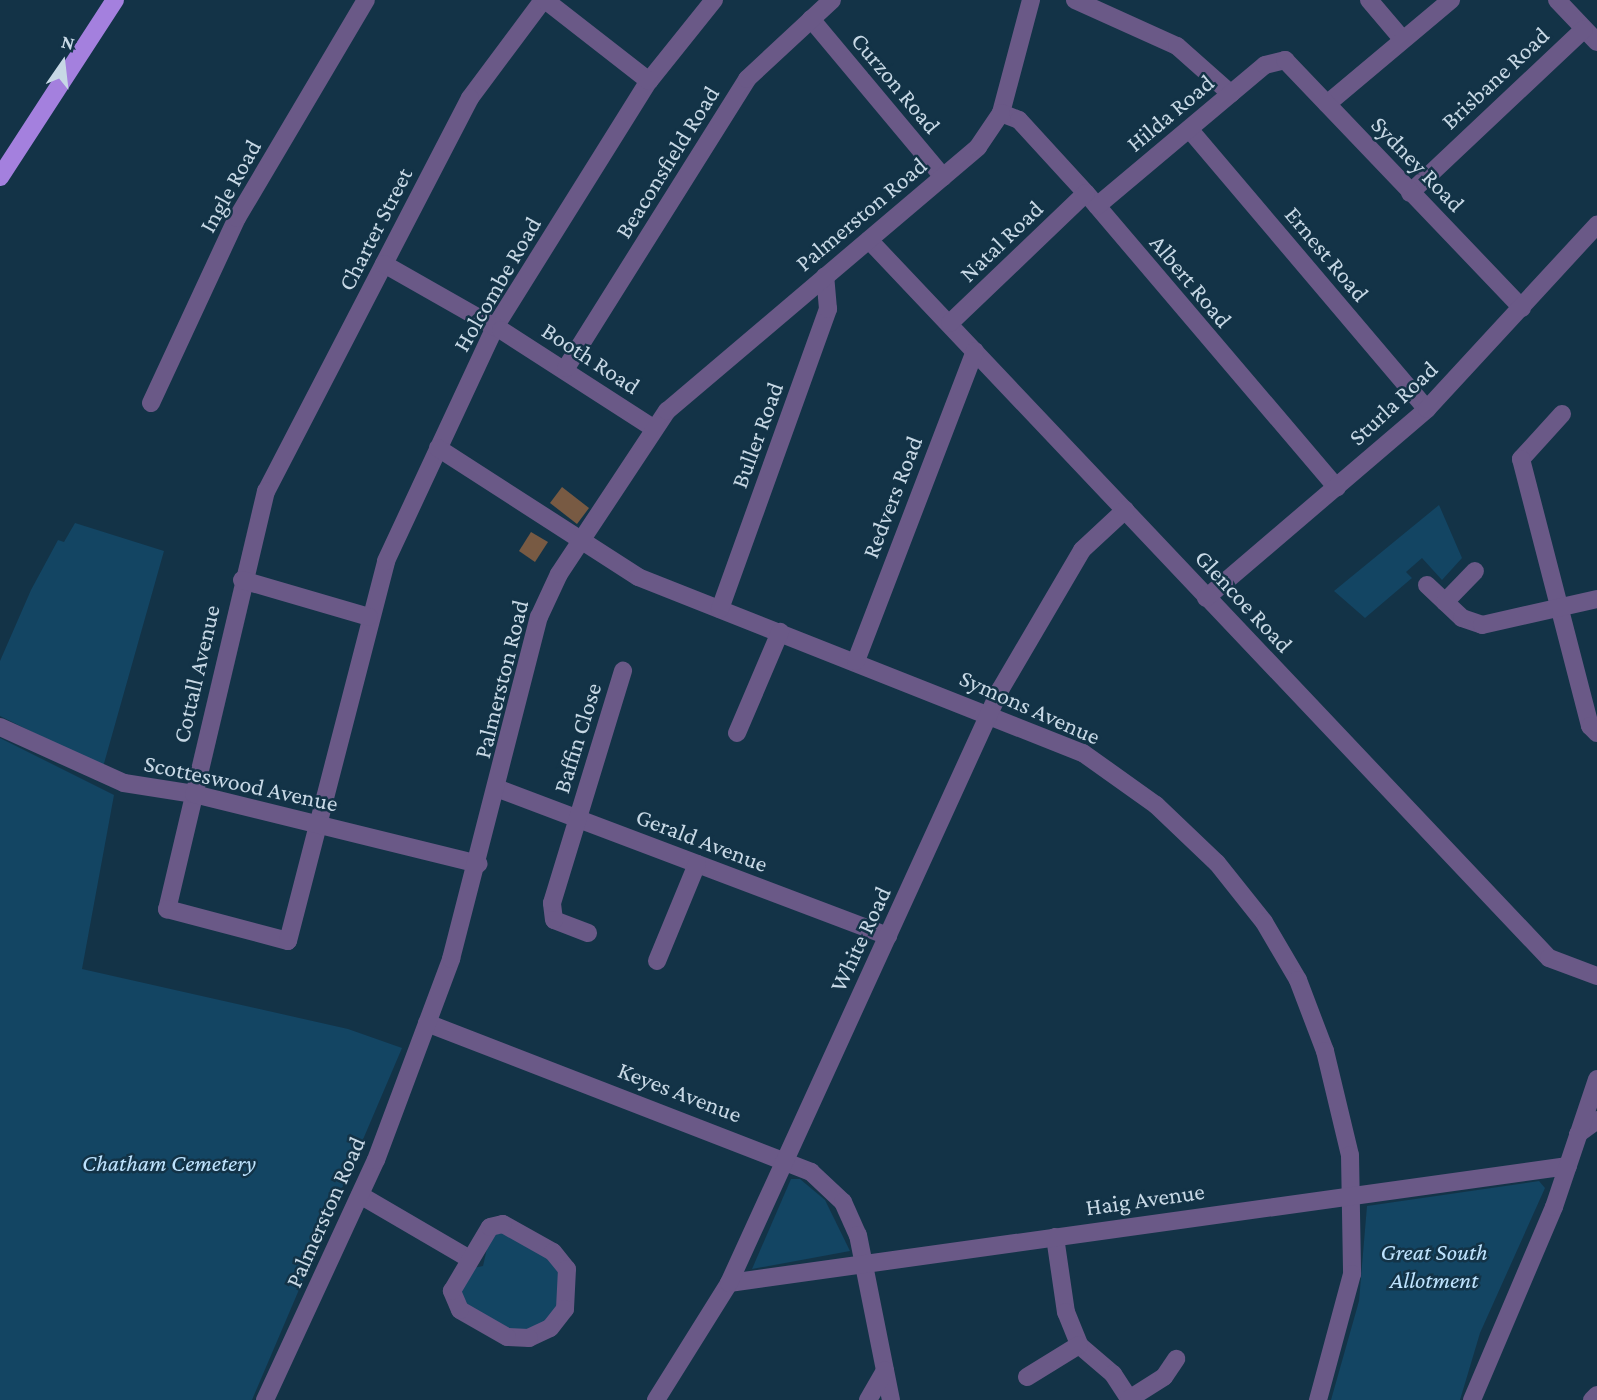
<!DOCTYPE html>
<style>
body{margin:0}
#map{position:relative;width:1597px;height:1400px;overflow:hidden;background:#133347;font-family:"Crimson Pro",serif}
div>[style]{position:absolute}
.green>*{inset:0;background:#134563}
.building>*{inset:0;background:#785a43}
.minor>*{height:18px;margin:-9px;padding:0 9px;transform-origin:9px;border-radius:9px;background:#6a5987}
.tertiary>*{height:18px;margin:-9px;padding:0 9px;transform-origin:9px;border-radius:9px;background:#6a5987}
.primary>*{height:18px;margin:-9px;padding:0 9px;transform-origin:9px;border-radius:9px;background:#a480de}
span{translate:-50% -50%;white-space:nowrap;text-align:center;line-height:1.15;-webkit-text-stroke:5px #133347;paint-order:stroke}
.street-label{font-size:24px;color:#c7d8e5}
.park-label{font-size:24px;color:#bee3fe;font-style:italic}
.north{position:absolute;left:28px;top:28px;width:70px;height:70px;-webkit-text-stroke:5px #133347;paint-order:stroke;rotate:14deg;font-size:19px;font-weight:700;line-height:28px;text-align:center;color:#c7d8e5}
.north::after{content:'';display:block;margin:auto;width:24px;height:32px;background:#c7d8e5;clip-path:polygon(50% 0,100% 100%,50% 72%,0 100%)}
</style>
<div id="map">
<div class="green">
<div style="clip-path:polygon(1439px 505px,1462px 558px,1442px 580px,1422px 558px,1406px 572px,1412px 578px,1365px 618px,1334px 591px)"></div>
<div style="clip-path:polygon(75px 523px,164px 551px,103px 767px,0 716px,0 661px,31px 590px,58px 540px,64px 542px)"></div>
<div style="clip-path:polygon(0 738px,114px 795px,82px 969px,348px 1029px,402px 1048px,252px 1400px,0 1400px)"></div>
<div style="clip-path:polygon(791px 1179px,800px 1179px,825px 1200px,850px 1251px,752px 1269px)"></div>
<div style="clip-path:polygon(1539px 1181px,1545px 1188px,1480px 1333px,1460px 1400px,1331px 1400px,1359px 1301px,1367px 1206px)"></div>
<div style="clip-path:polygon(508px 1232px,557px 1265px,563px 1296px,543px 1327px,509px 1333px,465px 1307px,459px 1285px,468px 1269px,483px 1266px,490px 1235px)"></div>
</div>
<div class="building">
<div style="clip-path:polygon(562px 487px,589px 508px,577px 524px,550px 503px)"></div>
<div style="clip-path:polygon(531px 532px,548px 542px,535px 562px,519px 551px)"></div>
</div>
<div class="minor">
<div style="left:543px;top:0;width:122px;rotate:126.7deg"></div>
<div style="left:470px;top:98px;width:443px;rotate:117.4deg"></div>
<div style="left:266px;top:491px;width:430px;rotate:103.3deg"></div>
<div style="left:167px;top:909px;width:125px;rotate:14.8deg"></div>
<div style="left:288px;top:941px;width:392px;rotate:-75.5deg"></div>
<div style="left:386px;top:561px;width:258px;rotate:-65deg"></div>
<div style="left:495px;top:327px;width:290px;rotate:-58deg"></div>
<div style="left:649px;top:81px;width:104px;rotate:-51.3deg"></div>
<div style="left:545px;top:0;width:132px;rotate:37.9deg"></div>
<div style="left:1031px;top:0;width:117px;rotate:104.9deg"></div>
<div style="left:1001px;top:113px;width:19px;rotate:21deg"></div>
<div style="left:1019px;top:120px;width:99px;rotate:47.5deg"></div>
<div style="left:1086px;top:193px;width:387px;rotate:49.6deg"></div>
<div style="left:1075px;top:0;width:112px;rotate:24.3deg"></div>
<div style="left:1177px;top:46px;width:72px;rotate:41.6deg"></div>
<div style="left:1369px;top:0;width:52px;rotate:49.6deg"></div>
<div style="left:1557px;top:0;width:58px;rotate:46.4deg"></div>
<div style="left:811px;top:19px;width:206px;rotate:50.1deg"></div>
<div style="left:1327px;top:104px;width:162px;rotate:-40deg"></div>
<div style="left:1190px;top:130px;width:366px;rotate:49.7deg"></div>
<div style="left:1410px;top:193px;width:239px;rotate:-43.3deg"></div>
<div style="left:1097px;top:206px;width:219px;rotate:-40deg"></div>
<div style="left:1265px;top:65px;width:21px;rotate:-14deg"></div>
<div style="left:1285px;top:60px;width:343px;rotate:46.3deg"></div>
<div style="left:869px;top:240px;width:989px;rotate:46.56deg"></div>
<div style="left:1549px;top:958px;width:51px;rotate:20.6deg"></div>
<div style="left:384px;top:264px;width:128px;rotate:29.6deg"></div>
<div style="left:950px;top:323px;width:188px;rotate:-43.7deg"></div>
<div style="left:501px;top:330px;width:181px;rotate:32.8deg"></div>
<div style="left:566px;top:368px;width:341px;rotate:-57.9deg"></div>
<div style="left:747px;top:79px;width:116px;rotate:-42.9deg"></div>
<div style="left:151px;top:403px;width:204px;rotate:-65.1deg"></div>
<div style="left:237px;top:218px;width:253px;rotate:-59.4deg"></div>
<div style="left:1562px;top:414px;width:61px;rotate:132.3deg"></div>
<div style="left:1521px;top:459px;width:276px;rotate:75.5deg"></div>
<div style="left:1590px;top:726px;width:10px;rotate:45deg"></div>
<div style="left:438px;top:448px;width:238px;rotate:32.8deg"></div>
<div style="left:638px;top:577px;width:479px;rotate:21.6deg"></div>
<div style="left:1083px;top:753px;width:90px;rotate:35.5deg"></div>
<div style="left:1156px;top:805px;width:84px;rotate:43.6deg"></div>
<div style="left:1217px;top:863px;width:75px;rotate:51.5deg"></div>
<div style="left:1264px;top:922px;width:67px;rotate:59.6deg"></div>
<div style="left:1298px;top:980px;width:76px;rotate:69.2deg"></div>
<div style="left:1325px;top:1051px;width:107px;rotate:76.5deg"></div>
<div style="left:1350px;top:1155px;width:119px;rotate:89deg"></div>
<div style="left:1352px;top:1274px;width:131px;rotate:105.1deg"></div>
<div style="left:242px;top:580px;width:132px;rotate:16.2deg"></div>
<div style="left:1427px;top:585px;width:48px;rotate:43.3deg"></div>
<div style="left:1462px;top:618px;width:21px;rotate:19deg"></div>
<div style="left:1482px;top:625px;width:118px;rotate:-12.7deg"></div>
<div style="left:1206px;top:598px;width:291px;rotate:-40.5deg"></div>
<div style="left:1427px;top:409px;width:251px;rotate:-47.3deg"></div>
<div style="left:1445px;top:602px;width:43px;rotate:-45.9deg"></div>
<div style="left:720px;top:609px;width:319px;rotate:-70.2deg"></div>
<div style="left:828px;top:309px;width:33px;rotate:-95deg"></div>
<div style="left:856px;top:661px;width:332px;rotate:-69deg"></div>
<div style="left:0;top:727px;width:136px;rotate:24.3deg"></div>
<div style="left:124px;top:783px;width:71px;rotate:8.9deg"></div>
<div style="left:194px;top:794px;width:293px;rotate:13.8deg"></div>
<div style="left:737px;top:733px;width:110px;rotate:-66.9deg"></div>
<div style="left:499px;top:789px;width:416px;rotate:20.7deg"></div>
<div style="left:588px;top:933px;width:36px;rotate:-159deg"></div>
<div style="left:554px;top:920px;width:17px;rotate:-97deg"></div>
<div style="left:552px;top:903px;width:243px;rotate:-73deg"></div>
<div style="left:657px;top:961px;width:105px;rotate:-67.6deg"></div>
<div style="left:427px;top:1023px;width:412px;rotate:21.2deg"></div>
<div style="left:811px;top:1172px;width:44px;rotate:43.2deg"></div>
<div style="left:843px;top:1202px;width:36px;rotate:66deg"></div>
<div style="left:858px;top:1235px;width:168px;rotate:78.7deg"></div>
<div style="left:1578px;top:1134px;width:24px;rotate:-36deg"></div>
<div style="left:360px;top:1195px;width:125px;rotate:30.3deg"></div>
<div style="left:503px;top:1224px;width:57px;rotate:29.2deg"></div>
<div style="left:553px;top:1252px;width:22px;rotate:51deg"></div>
<div style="left:567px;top:1269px;width:40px;rotate:92.9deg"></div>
<div style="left:565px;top:1309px;width:24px;rotate:128deg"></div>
<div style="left:550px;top:1328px;width:23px;rotate:155deg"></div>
<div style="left:529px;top:1338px;width:22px;rotate:-177deg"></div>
<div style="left:507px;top:1337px;width:54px;rotate:-150.1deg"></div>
<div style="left:460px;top:1310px;width:21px;rotate:-113deg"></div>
<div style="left:452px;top:1291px;width:74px;rotate:-59.3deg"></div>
<div style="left:490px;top:1227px;width:13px;rotate:-13deg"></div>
<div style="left:1055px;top:1237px;width:76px;rotate:81.7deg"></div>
<div style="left:1066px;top:1312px;width:35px;rotate:68deg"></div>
<div style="left:1079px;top:1345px;width:45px;rotate:40.5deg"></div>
<div style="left:1113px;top:1374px;width:31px;rotate:57deg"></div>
<div style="left:729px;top:1283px;width:847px;rotate:-7.94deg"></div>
<div style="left:1027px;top:1377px;width:61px;rotate:-31.6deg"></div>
<div style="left:1129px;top:1399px;width:41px;rotate:-32.2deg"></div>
<div style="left:1164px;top:1377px;width:22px;rotate:-56deg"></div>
<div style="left:656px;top:1400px;width:138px;rotate:-58deg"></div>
<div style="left:729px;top:1283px;width:652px;rotate:-65.44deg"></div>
<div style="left:1000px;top:690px;width:162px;rotate:-59.6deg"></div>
<div style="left:1082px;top:550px;width:59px;rotate:-42.9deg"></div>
<div style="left:868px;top:1400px;width:34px;rotate:-60deg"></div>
<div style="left:1592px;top:1400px;width:7px;rotate:-45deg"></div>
</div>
<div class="tertiary">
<div style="left:265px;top:1400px;width:264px;rotate:-65.2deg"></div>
<div style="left:376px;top:1160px;width:215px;rotate:-69.5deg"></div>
<div style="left:451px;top:959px;width:353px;rotate:-75.6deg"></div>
<div style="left:539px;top:617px;width:47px;rotate:-65.1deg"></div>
<div style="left:559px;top:574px;width:196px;rotate:-56.5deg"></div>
<div style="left:667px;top:411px;width:408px;rotate:-40.3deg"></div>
<div style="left:978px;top:147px;width:41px;rotate:-55.9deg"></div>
<div style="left:1472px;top:1400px;width:210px;rotate:-67deg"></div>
<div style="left:1554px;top:1207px;width:135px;rotate:-71.4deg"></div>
</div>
<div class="primary">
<div style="left:0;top:177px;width:211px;rotate:-57deg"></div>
</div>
<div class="street-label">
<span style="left:1495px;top:78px;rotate:-43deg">Brisbane Road</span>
<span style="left:896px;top:83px;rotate:50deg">Curzon Road</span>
<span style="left:1170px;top:113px;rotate:-40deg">Hilda Road</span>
<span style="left:667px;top:162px;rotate:-58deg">Beaconsfield Road</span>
<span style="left:1418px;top:164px;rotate:46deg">Sydney Road</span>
<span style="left:230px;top:186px;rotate:-61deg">Ingle Road</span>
<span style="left:861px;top:214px;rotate:-40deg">Palmerston Road</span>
<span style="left:375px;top:229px;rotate:-63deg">Charter Street</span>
<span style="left:1001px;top:241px;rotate:-44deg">Natal Road</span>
<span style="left:1327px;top:254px;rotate:50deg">Ernest Road</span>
<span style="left:1191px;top:281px;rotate:50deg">Albert Road</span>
<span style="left:497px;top:284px;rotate:-60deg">Holcombe Road</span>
<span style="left:591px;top:358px;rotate:33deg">Booth Road</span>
<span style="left:1393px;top:403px;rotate:-43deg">Sturla Road</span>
<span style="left:757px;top:435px;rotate:-70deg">Buller Road</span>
<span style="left:892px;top:497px;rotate:-69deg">Redvers Road</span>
<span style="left:1244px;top:601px;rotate:47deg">Glencoe Road</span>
<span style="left:196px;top:674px;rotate:-77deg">Cottall Avenue</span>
<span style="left:501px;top:679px;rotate:-76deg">Palmerston Road</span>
<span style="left:1030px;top:707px;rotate:24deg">Symons Avenue</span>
<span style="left:577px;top:738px;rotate:-73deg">Baffin Close</span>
<span style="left:241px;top:783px;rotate:12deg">Scotteswood Avenue</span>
<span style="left:702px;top:840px;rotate:21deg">Gerald Avenue</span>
<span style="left:860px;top:939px;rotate:-65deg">White Road</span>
<span style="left:680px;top:1092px;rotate:21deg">Keyes Avenue</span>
<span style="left:1145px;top:1199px;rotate:-8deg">Haig Avenue</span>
<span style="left:325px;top:1212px;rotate:-66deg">Palmerston Road</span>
</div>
<div class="park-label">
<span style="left:169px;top:1163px">Chatham Cemetery</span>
<span style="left:1434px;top:1266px">Great South<br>Allotment</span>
</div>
<div class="north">N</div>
</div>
